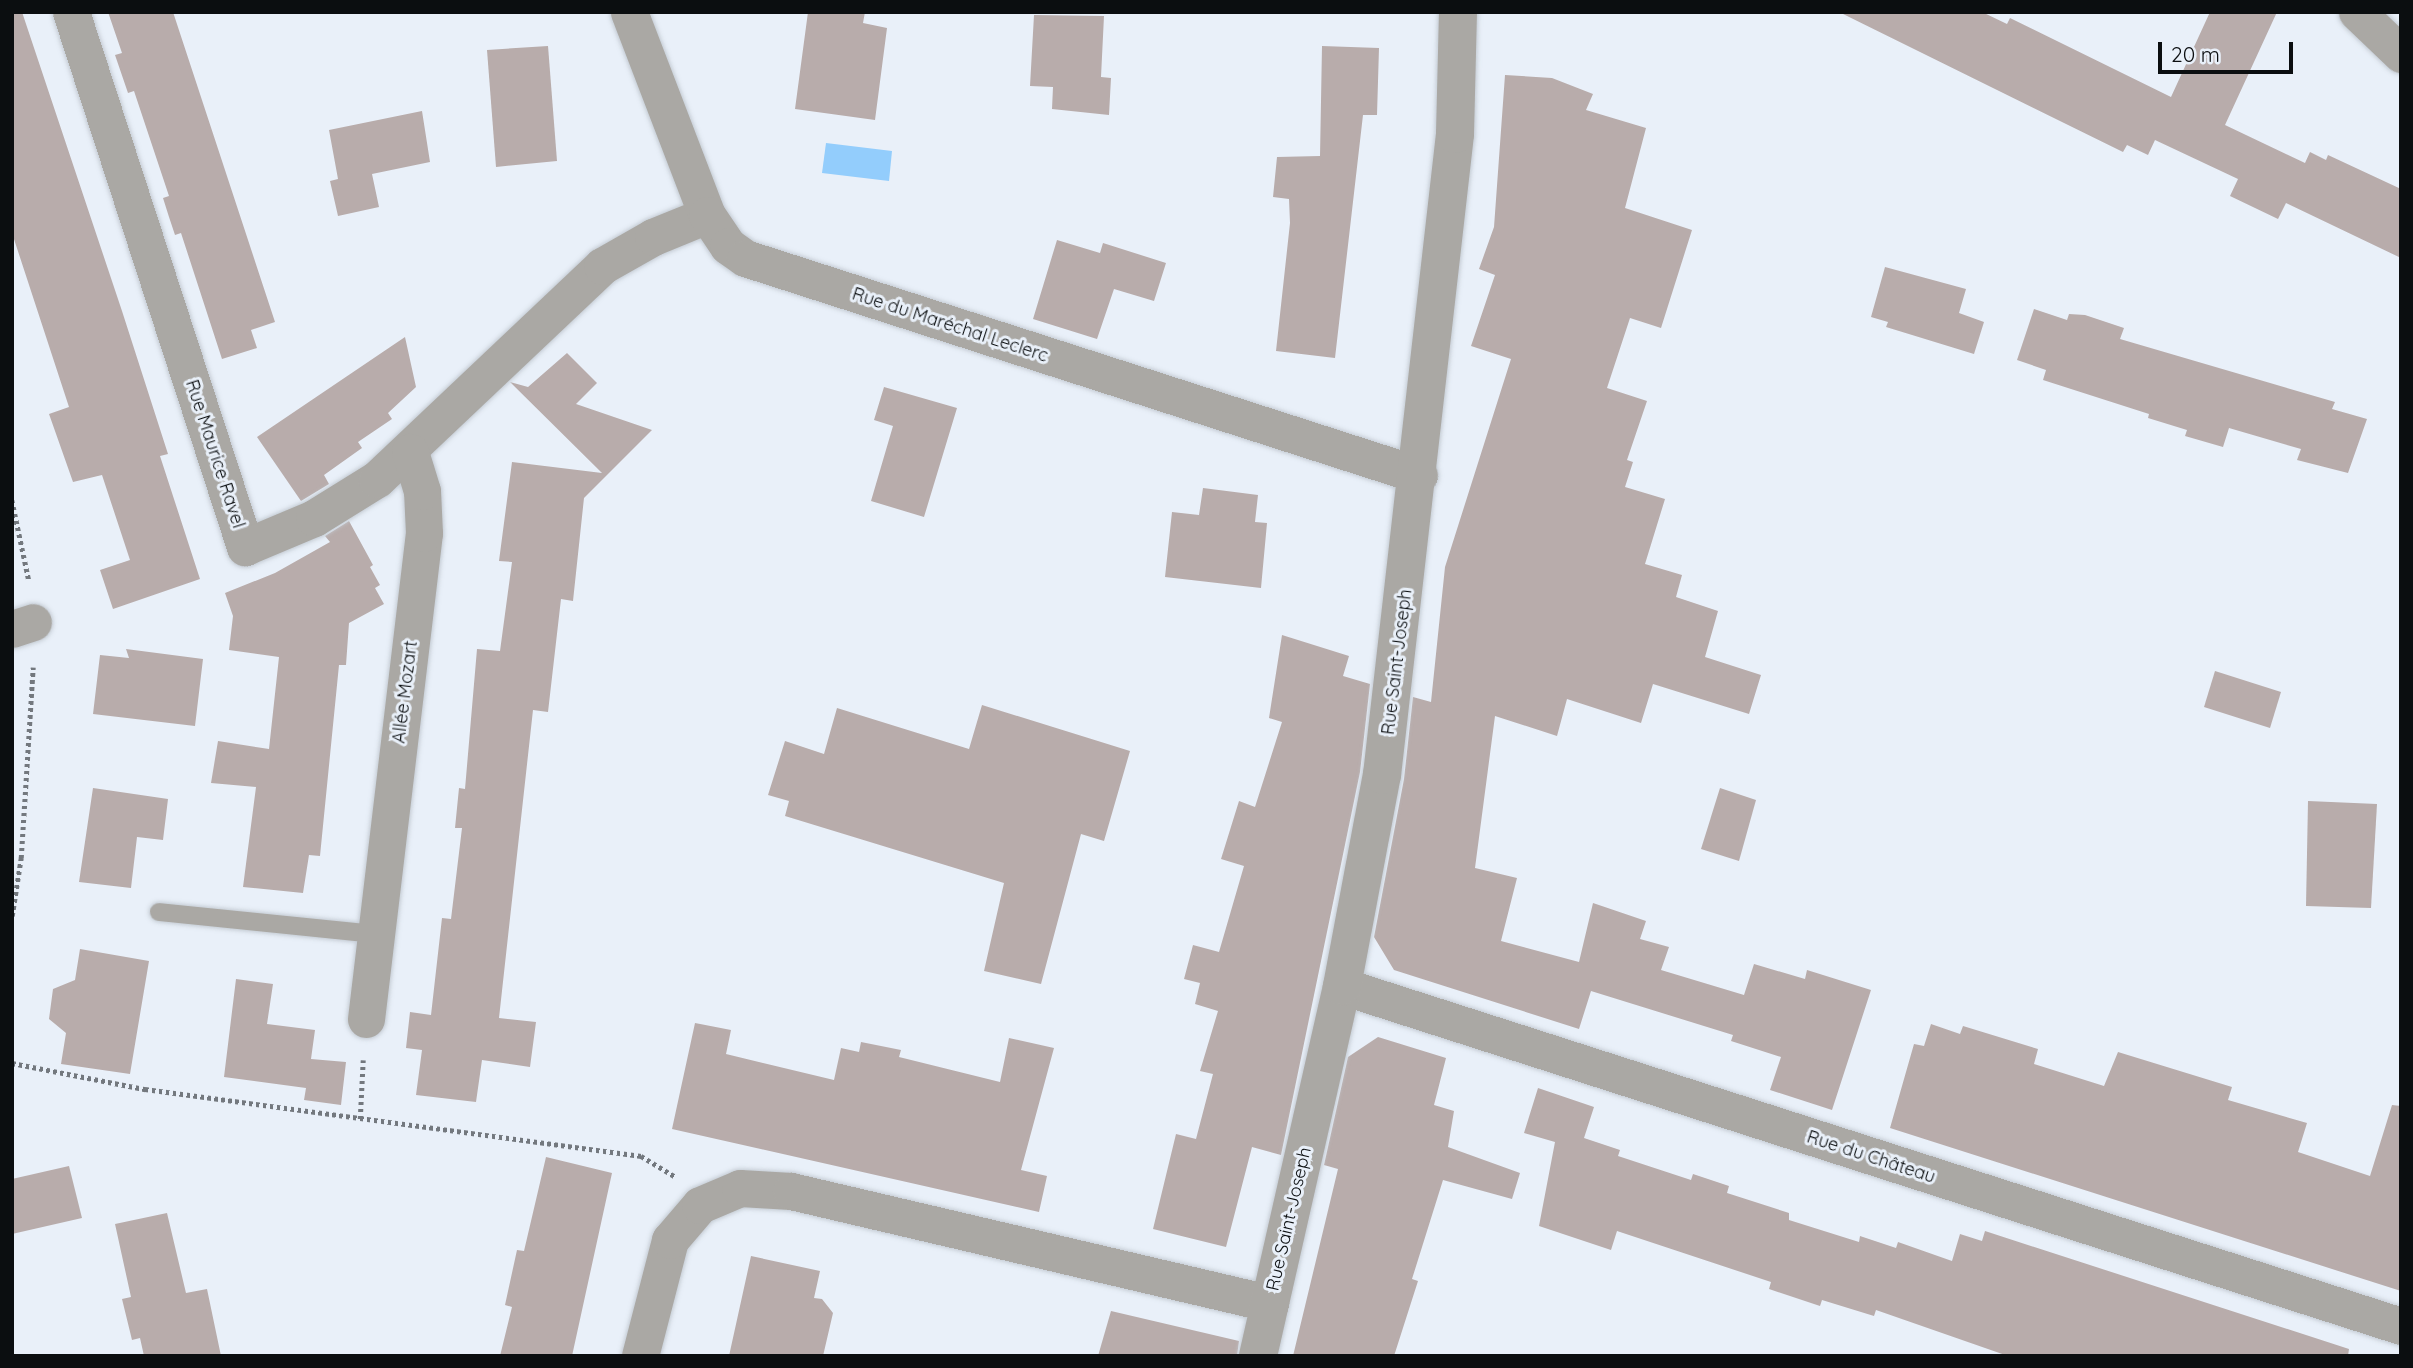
<!DOCTYPE html>
<meta charset="utf-8">
<style>
body{margin:0}
#map{position:relative;width:2413px;height:1368px;overflow:hidden;background:#e9f0f9;font-family:Quicksand,sans-serif}
div>[style]{position:absolute}
.water>*{inset:0;background:#93cdfc}
.building>*{inset:0;background:#b8acab}
.path>*{height:4.5px;margin-top:-2.25px;transform-origin:0;background:repeating-linear-gradient(90deg,#73787e 0 3.5px,transparent 0 7px)}
.roads{filter:drop-shadow(0 0 2px #c5ccd4) drop-shadow(0 0 2px #c5ccd4)}
.service>*{height:18px;margin:-9px;padding:0 9px;transform-origin:9px;border-radius:9px;background:#aaa8a4}
.minor>*{height:37px;margin:-18.5px;padding:0 18.5px;transform-origin:18.5px;border-radius:18.5px;background:#aaa8a4}
.tertiary>*{height:38px;margin:-19px;padding:0 19px;transform-origin:19px;border-radius:19px;background:#aaa8a4}
span{translate:-50% -50%;white-space:nowrap;text-align:center;line-height:1.15;-webkit-text-stroke:6px #e9f0f9;paint-order:stroke}
.street-label{font-size:18px;color:#0b0e10}
.frame{position:absolute;inset:0;border:14px solid #0b0e10;pointer-events:none}
.scale{position:absolute;left:2158px;top:42px;width:135px;height:32px;box-sizing:border-box;border:4px solid #0b0e10;border-top:0;padding-left:9px;font-size:21px;line-height:24px;white-space:nowrap;color:#0b0e10;-webkit-text-stroke:5px #e9f0f9;paint-order:stroke}
</style>
<div id="map">
<div class="water">
<div style="clip-path:polygon(826px 143px,892px 151px,889px 181px,822px 173px)"></div>
</div>
<div class="building">
<div style="clip-path:polygon(12px 12px,22px 12px,122px 311px,168px 454px,160px 456px,200px 579px,113px 609px,100px 570px,130px 560px,102px 475px,73px 482px,49px 414px,69px 407px,12px 233px)"></div>
<div style="clip-path:polygon(108px 12px,173px 12px,275px 322px,251px 330px,257px 348px,222px 359px,181px 233px,175px 235px,169px 217px,163px 198px,169px 196px,134px 91px,128px 93px,115px 55px,122px 53px)"></div>
<div style="clip-path:polygon(808px 12px,865px 12px,863px 23px,887px 28px,875px 120px,795px 109px)"></div>
<div style="clip-path:polygon(1839px 12px,1982px 12px,2007px 24px,2010px 18px,2171px 97px,2210px 12px,2277px 12px,2225px 125px,2305px 163px,2310px 152px,2326px 160px,2328px 155px,2401px 189px,2401px 258px,2286px 203px,2278px 219px,2230px 196px,2238px 179px,2155px 140px,2148px 155px,2127px 145px,2123px 152px)"></div>
<div style="clip-path:polygon(1034px 15px,1104px 16px,1101px 77px,1111px 78px,1109px 115px,1052px 109px,1053px 87px,1030px 86px)"></div>
<div style="clip-path:polygon(548px 46px,557px 161px,496px 167px,487px 50px)"></div>
<div style="clip-path:polygon(1322px 46px,1379px 48px,1377px 115px,1363px 115px,1335px 358px,1276px 351px,1290px 223px,1289px 199px,1273px 197px,1277px 157px,1320px 156px)"></div>
<div style="clip-path:polygon(1505px 75px,1552px 78px,1593px 94px,1586px 110px,1646px 128px,1625px 208px,1692px 230px,1661px 328px,1630px 318px,1607px 388px,1647px 401px,1627px 460px,1633px 462px,1625px 487px,1665px 499px,1645px 564px,1682px 575px,1676px 597px,1718px 611px,1705px 657px,1761px 675px,1749px 714px,1653px 684px,1641px 723px,1567px 699px,1557px 736px,1495px 716px,1475px 868px,1517px 878px,1501px 941px,1579px 962px,1593px 903px,1646px 921px,1640px 939px,1669px 947px,1661px 970px,1744px 995px,1754px 964px,1805px 979px,1807px 970px,1871px 990px,1832px 1110px,1770px 1090px,1781px 1057px,1731px 1041px,1733px 1035px,1591px 991px,1579px 1029px,1394px 970px,1374px 937px,1404px 779px,1413px 697px,1431px 702px,1445px 567px,1511px 359px,1471px 346px,1495px 275px,1479px 269px,1494px 227px)"></div>
<div style="clip-path:polygon(422px 111px,430px 162px,372px 174px,379px 207px,338px 216px,330px 181px,338px 179px,329px 130px)"></div>
<div style="clip-path:polygon(1057px 240px,1100px 253px,1103px 243px,1166px 263px,1154px 301px,1114px 289px,1097px 339px,1033px 319px)"></div>
<div style="clip-path:polygon(1885px 267px,1966px 289px,1959px 313px,1984px 322px,1974px 354px,1886px 327px,1888px 322px,1871px 317px)"></div>
<div style="clip-path:polygon(2034px 309px,2067px 320px,2069px 314px,2085px 315px,2124px 328px,2120px 339px,2335px 402px,2332px 409px,2367px 419px,2348px 473px,2297px 460px,2301px 449px,2229px 428px,2223px 447px,2185px 436px,2187px 430px,2148px 418px,2149px 414px,2043px 380px,2046px 370px,2017px 360px)"></div>
<div style="clip-path:polygon(405px 337px,416px 387px,388px 413px,392px 419px,358px 442px,362px 448px,324px 475px,329px 484px,301px 501px,257px 437px)"></div>
<div style="clip-path:polygon(567px 353px,597px 383px,576px 404px,652px 430px,584px 498px,573px 601px,561px 599px,548px 712px,533px 710px,499px 1018px,536px 1022px,530px 1067px,482px 1060px,476px 1102px,416px 1095px,422px 1050px,406px 1048px,410px 1012px,431px 1015px,442px 918px,451px 919px,462px 828px,455px 828px,459px 788px,465px 789px,477px 649px,500px 651px,512px 562px,499px 561px,512px 462px,602px 473px,510px 382px,528px 387px)"></div>
<div style="clip-path:polygon(884px 387px,957px 408px,924px 517px,871px 501px,893px 426px,874px 420px)"></div>
<div style="clip-path:polygon(1203px 488px,1258px 495px,1255px 522px,1267px 523px,1261px 588px,1165px 577px,1172px 512px,1199px 515px)"></div>
<div style="clip-path:polygon(349px 521px,373px 565px,370px 567px,380px 585px,375px 588px,384px 604px,349px 623px,346px 665px,339px 665px,320px 856px,309px 855px,303px 893px,243px 887px,256px 787px,211px 783px,218px 741px,269px 749px,279px 657px,229px 650px,233px 616px,225px 593px,275px 573px,330px 542px,325px 536px)"></div>
<div style="clip-path:polygon(1282px 635px,1349px 656px,1343px 676px,1370px 684px,1360px 772px,1281px 1155px,1252px 1147px,1226px 1247px,1153px 1229px,1176px 1134px,1196px 1139px,1213px 1074px,1200px 1071px,1218px 1011px,1195px 1004px,1200px 983px,1184px 979px,1193px 945px,1219px 952px,1244px 866px,1221px 859px,1239px 801px,1255px 807px,1282px 722px,1269px 718px)"></div>
<div style="clip-path:polygon(126px 649px,203px 659px,195px 726px,93px 714px,100px 655px,129px 658px)"></div>
<div style="clip-path:polygon(2215px 671px,2281px 692px,2270px 728px,2204px 707px)"></div>
<div style="clip-path:polygon(982px 705px,1130px 751px,1104px 841px,1081px 834px,1041px 984px,984px 971px,1004px 883px,785px 816px,789px 801px,768px 795px,785px 741px,824px 754px,837px 708px,969px 749px)"></div>
<div style="clip-path:polygon(93px 788px,168px 799px,163px 840px,137px 837px,131px 888px,79px 882px)"></div>
<div style="clip-path:polygon(1720px 788px,1756px 800px,1739px 861px,1701px 849px)"></div>
<div style="clip-path:polygon(2308px 801px,2377px 804px,2371px 908px,2306px 906px)"></div>
<div style="clip-path:polygon(80px 949px,149px 961px,130px 1074px,61px 1064px,66px 1033px,49px 1019px,53px 989px,75px 980px)"></div>
<div style="clip-path:polygon(236px 979px,273px 984px,267px 1024px,315px 1030px,311px 1059px,346px 1062px,341px 1105px,304px 1100px,306px 1088px,224px 1077px)"></div>
<div style="clip-path:polygon(695px 1023px,731px 1030px,726px 1054px,834px 1080px,841px 1048px,859px 1052px,861px 1042px,901px 1050px,899px 1057px,1000px 1082px,1009px 1038px,1054px 1048px,1021px 1170px,1047px 1176px,1039px 1212px,672px 1129px)"></div>
<div style="clip-path:polygon(1931px 1024px,1960px 1034px,1963px 1026px,2038px 1049px,2034px 1064px,2104px 1086px,2118px 1052px,2232px 1087px,2228px 1100px,2307px 1123px,2298px 1152px,2370px 1176px,2392px 1105px,2401px 1106px,2401px 1291px,1890px 1128px,1914px 1044px,1924px 1046px)"></div>
<div style="clip-path:polygon(1378px 1037px,1446px 1058px,1434px 1105px,1454px 1111px,1448px 1147px,1520px 1173px,1512px 1199px,1443px 1180px,1412px 1279px,1418px 1281px,1394px 1356px,1293px 1356px,1338px 1169px,1324px 1165px,1348px 1057px)"></div>
<div style="clip-path:polygon(1538px 1088px,1594px 1107px,1584px 1138px,1620px 1150px,1618px 1156px,1691px 1180px,1693px 1174px,1729px 1186px,1727px 1193px,1789px 1213px,1789px 1220px,1859px 1242px,1860px 1236px,1896px 1248px,1898px 1242px,1952px 1261px,1960px 1234px,1982px 1241px,1985px 1231px,2349px 1349px,2348px 1356px,2008px 1356px,1876px 1310px,1874px 1316px,1822px 1300px,1820px 1306px,1769px 1289px,1771px 1282px,1617px 1231px,1611px 1250px,1539px 1226px,1555px 1142px,1524px 1133px)"></div>
<div style="clip-path:polygon(546px 1157px,612px 1173px,572px 1356px,500px 1356px,512px 1307px,505px 1305px,517px 1250px,524px 1251px)"></div>
<div style="clip-path:polygon(69px 1166px,82px 1218px,12px 1234px,12px 1179px)"></div>
<div style="clip-path:polygon(167px 1213px,186px 1293px,207px 1289px,221px 1356px,144px 1356px,140px 1338px,132px 1340px,122px 1299px,131px 1297px,115px 1224px)"></div>
<div style="clip-path:polygon(751px 1256px,820px 1271px,814px 1298px,822px 1299px,833px 1313px,823px 1356px,729px 1356px)"></div>
<div style="clip-path:polygon(1111px 1311px,1239px 1341px,1237px 1356px,1098px 1356px)"></div>
</div>
<div class="path">
<div style="left:12px;top:500px;width:83px;rotate:78.1deg"></div>
<div style="left:12px;top:916px;width:59px;rotate:-81.2deg"></div>
<div style="left:21px;top:858px;width:191px;rotate:-86.4deg"></div>
<div style="left:12px;top:1063px;width:136px;rotate:11.1deg"></div>
<div style="left:145px;top:1089px;width:501px;rotate:7.69deg"></div>
<div style="left:641px;top:1156px;width:39px;rotate:31deg"></div>
<div style="left:360px;top:1119px;width:59px;rotate:-87.1deg"></div>
</div>
<div class="roads">
<div class="service">
<div style="left:159px;top:912px;width:218px;rotate:5.8deg"></div>
</div>
<div class="minor">
<div style="left:71px;top:12px;width:563px;rotate:71.98deg"></div>
<div style="left:245px;top:547px;width:75px;rotate:-22.8deg"></div>
<div style="left:314px;top:518px;width:74px;rotate:-31.8deg"></div>
<div style="left:377px;top:479px;width:310px;rotate:-43.4deg"></div>
<div style="left:602px;top:266px;width:59px;rotate:-29.6deg"></div>
<div style="left:653px;top:237px;width:58px;rotate:-22.2deg"></div>
<div style="left:629px;top:12px;width:217px;rotate:69deg"></div>
<div style="left:707px;top:215px;width:37px;rotate:56deg"></div>
<div style="left:728px;top:246px;width:21px;rotate:35deg"></div>
<div style="left:745px;top:258px;width:708px;rotate:17.85deg"></div>
<div style="left:2357px;top:12px;width:61px;rotate:43.7deg"></div>
<div style="left:12px;top:629px;width:22px;rotate:-18deg"></div>
<div style="left:1342px;top:986px;width:1112px;rotate:17.8deg"></div>
<div style="left:366px;top:1019px;width:489px;rotate:-83.2deg"></div>
<div style="left:424px;top:533px;width:42px;rotate:-92.7deg"></div>
<div style="left:422px;top:491px;width:41px;rotate:-107.1deg"></div>
<div style="left:640px;top:1356px;width:120px;rotate:-75.5deg"></div>
<div style="left:670px;top:1240px;width:46px;rotate:-49.4deg"></div>
<div style="left:700px;top:1205px;width:43px;rotate:-23deg"></div>
<div style="left:740px;top:1188px;width:51px;rotate:3.4deg"></div>
<div style="left:791px;top:1191px;width:492px;rotate:13.2deg"></div>
</div>
<div class="tertiary">
<div style="left:1258px;top:1356px;width:379px;rotate:-77.2deg"></div>
<div style="left:1342px;top:986px;width:215px;rotate:-79.3deg"></div>
<div style="left:1382px;top:775px;width:645px;rotate:-83.5deg"></div>
<div style="left:1455px;top:134px;width:122px;rotate:-88.6deg"></div>
</div>
</div>
<div class="street-label">
<span style="left:950px;top:325px;rotate:18deg">Rue du Maréchal Leclerc</span>
<span style="left:215px;top:454px;rotate:72deg">Rue Maurice Ravel</span>
<span style="left:1397px;top:662px;rotate:-83deg">Rue Saint-Joseph</span>
<span style="left:405px;top:692px;rotate:-83deg">Allée Mozart</span>
<span style="left:1871px;top:1157px;rotate:18deg">Rue du Château</span>
<span style="left:1289px;top:1219px;rotate:-77deg">Rue Saint-Joseph</span>
</div>
<div class="frame"></div>
<div class="scale">20 m</div>
</div>
